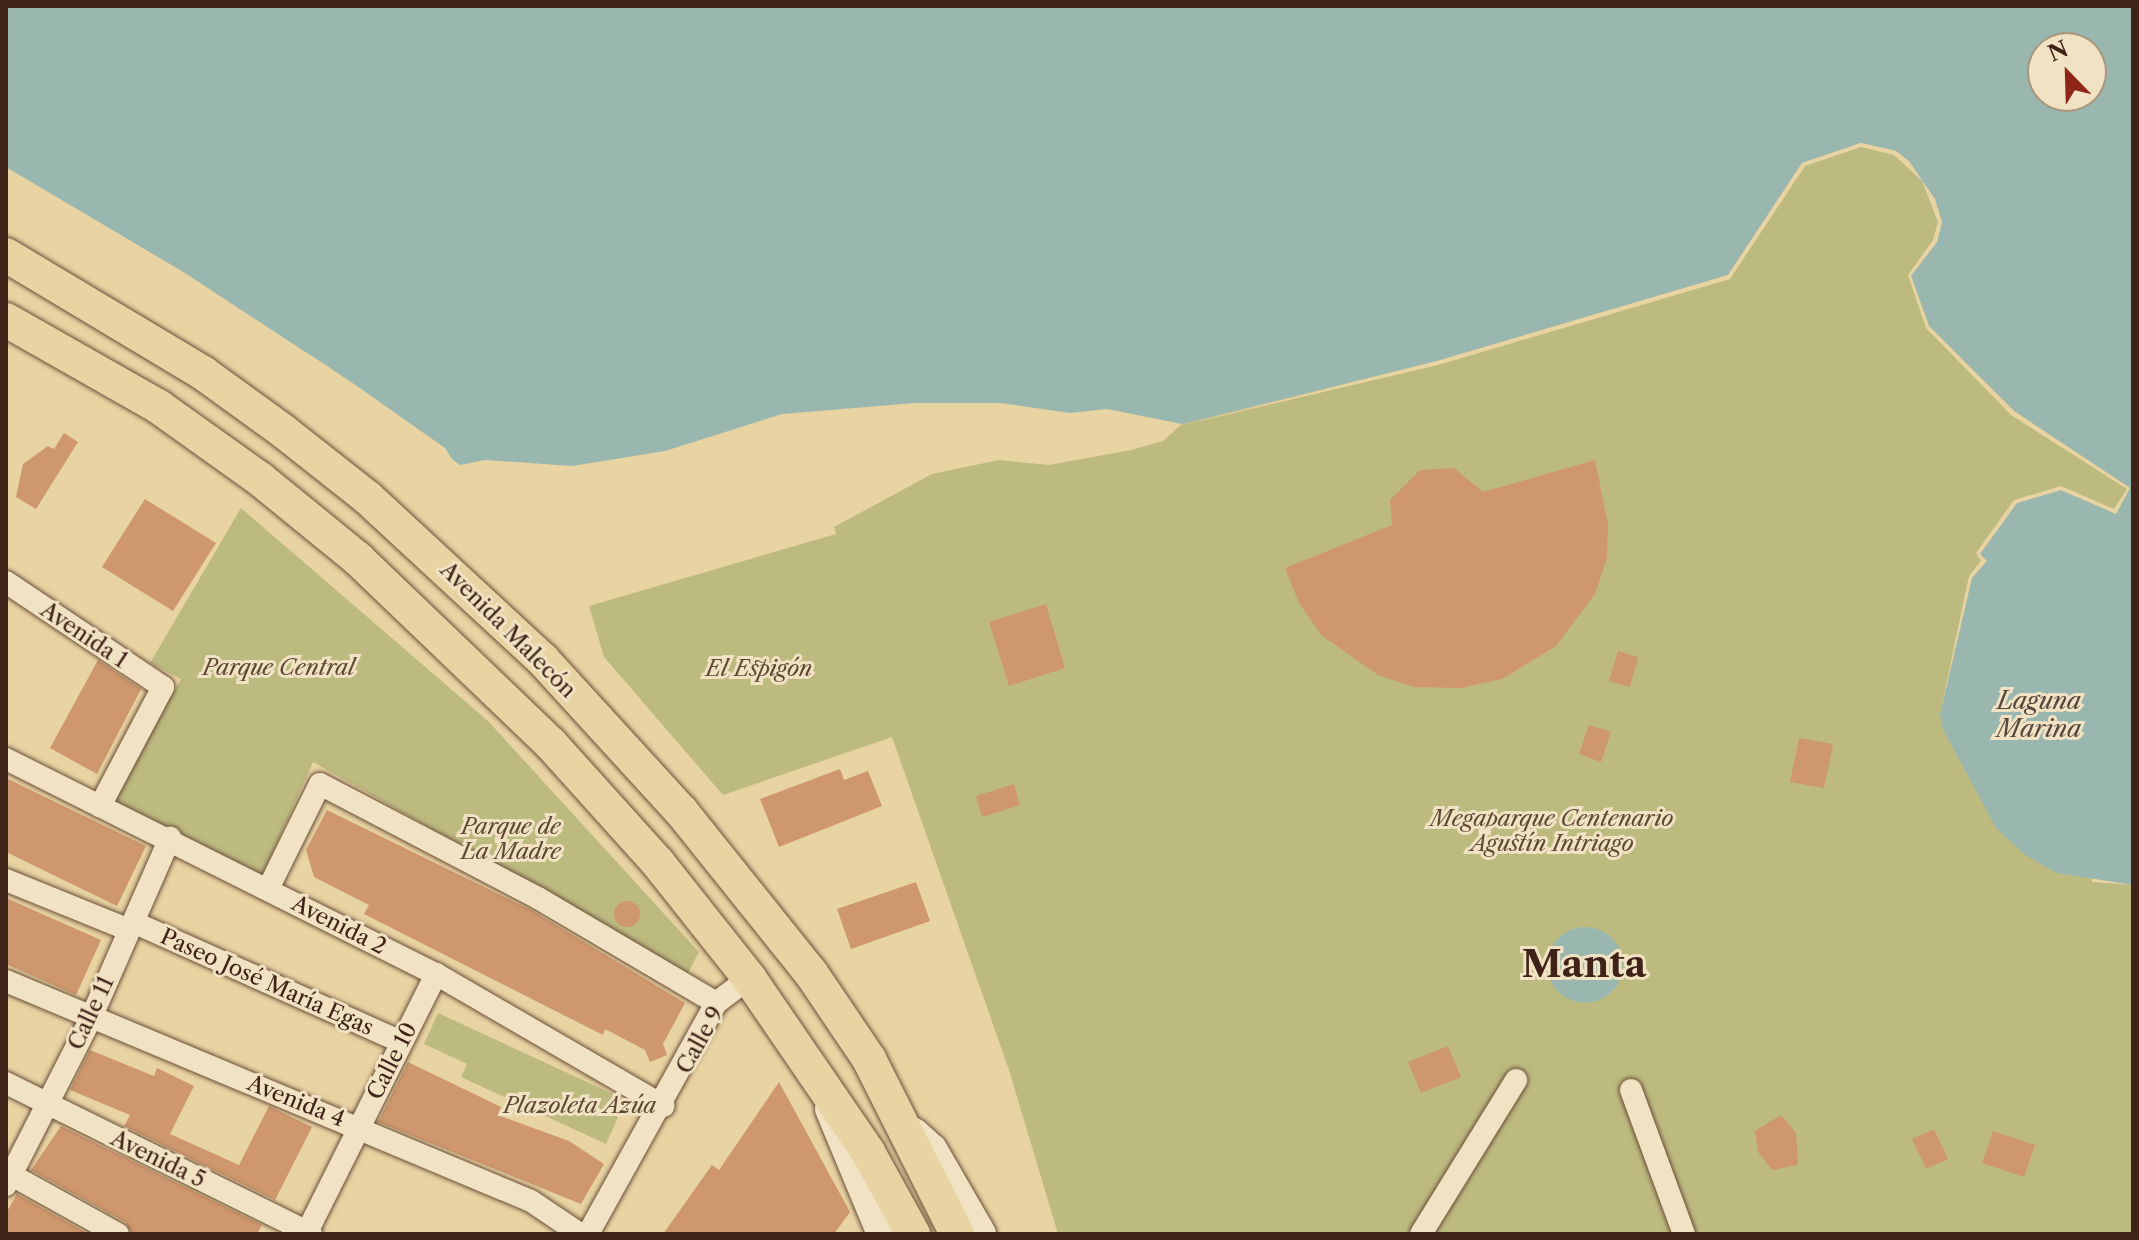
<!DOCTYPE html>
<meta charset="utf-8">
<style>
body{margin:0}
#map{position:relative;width:2139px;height:1240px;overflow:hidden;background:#e8d3a2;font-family:"Libre Caslon Text",serif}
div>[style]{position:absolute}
.green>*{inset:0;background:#bdba80}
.water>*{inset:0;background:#99b6af}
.round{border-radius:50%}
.pier>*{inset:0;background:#e8d3a2}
.building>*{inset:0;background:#cf976d}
.roads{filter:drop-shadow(0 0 2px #6a4f3a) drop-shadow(0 0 2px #6a4f3a)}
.street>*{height:22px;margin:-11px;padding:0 11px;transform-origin:11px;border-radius:11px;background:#f0e2c3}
.secondary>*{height:30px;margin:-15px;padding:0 15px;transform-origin:15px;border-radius:15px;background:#f0e2c3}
.primary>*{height:34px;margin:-17px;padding:0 17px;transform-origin:17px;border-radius:17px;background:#e8d3a2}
span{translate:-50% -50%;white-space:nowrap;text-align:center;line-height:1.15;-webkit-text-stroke:6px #f0e2c3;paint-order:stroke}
.street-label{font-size:22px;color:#402318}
.park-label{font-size:22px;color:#5f4932;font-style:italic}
.water-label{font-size:24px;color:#56483e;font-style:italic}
.town-label{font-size:38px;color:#402318;font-weight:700}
.frame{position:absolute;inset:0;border:8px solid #402318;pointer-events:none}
.north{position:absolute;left:2027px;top:32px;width:80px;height:80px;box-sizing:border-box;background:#f0e2c3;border:2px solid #aa967f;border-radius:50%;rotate:337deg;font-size:22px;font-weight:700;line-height:32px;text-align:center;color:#402318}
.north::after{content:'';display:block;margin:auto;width:28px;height:36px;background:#8f2418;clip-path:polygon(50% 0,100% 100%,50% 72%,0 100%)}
</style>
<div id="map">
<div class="green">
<div style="clip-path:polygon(1836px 147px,1882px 147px,1909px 161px,2130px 488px,2092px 882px,2133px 885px,2133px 1234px,1058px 1234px,1009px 1070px,892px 737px,723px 795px,604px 657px,589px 606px,836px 534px,834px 527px,932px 474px,999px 460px,1049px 465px,1131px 450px,1163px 441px,1182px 424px,1437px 361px)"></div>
<div style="clip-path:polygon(241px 508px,488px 721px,699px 952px,688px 973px,313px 762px,262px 877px,110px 801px,181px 679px,150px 663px)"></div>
<div style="clip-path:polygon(438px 1013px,626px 1100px,606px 1144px,461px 1077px,467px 1064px,424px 1044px)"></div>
</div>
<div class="water">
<div style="clip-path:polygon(evenodd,6px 6px,2133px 6px,2133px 885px,2057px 873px,2025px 855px,1996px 828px,1943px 729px,1940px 714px,1972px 578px,1986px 561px,1980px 554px,2017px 503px,2061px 490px,2116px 514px,2130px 488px,2014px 411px,1929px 326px,1911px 276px,1937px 242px,1942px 222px,1935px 199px,1896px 151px,1861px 143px,1802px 163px,1728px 275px,1437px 361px,1182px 424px,1107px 409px,1070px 413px,1000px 403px,914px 403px,782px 414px,665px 451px,572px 466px,485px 460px,460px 465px,326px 365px,6px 167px,6px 6px,2043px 48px,2091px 48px,2091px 96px,2043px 96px,2043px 48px)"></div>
<div class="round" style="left:1547px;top:927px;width:76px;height:76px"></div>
</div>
<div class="pier">
<div style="clip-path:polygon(1861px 143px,1896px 151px,1909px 161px,1935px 199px,1942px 222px,1937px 242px,1911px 276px,1929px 326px,2014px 411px,2130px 488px,2116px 514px,2061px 490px,2017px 503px,1980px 554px,1987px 561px,1972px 578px,1940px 714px,1969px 576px,1981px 561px,1976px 553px,2014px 500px,2061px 486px,2114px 509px,2127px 489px,2011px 415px,1926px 328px,1908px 275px,1933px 240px,1938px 222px,1922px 181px,1894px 155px,1861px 147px,1805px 166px,1730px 279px,1438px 365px,1174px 427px,1437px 361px,1728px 275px,1802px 163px)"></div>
<div style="clip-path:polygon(6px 167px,185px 273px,354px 384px,445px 448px,458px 469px,352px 387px)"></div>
</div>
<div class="building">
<div style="clip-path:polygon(64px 433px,78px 442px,36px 509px,16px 497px,23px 464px,48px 446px,54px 449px)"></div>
<div style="clip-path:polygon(1595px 460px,1608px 524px,1607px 558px,1595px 594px,1556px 646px,1502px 679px,1461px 688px,1414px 687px,1378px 675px,1321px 635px,1299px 603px,1285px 568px,1392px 525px,1390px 500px,1420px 470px,1454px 468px,1483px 492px)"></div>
<div style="clip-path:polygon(145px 499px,216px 543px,173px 611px,102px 567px)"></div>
<div style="clip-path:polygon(1046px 604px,1065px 668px,1009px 686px,989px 622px)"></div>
<div style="clip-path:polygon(1618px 651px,1638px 657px,1630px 687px,1609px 681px)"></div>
<div style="clip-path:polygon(98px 660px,141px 689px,97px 774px,50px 748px)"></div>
<div style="clip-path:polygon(1589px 725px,1611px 732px,1601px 762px,1579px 754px)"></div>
<div style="clip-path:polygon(1799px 738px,1833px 744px,1824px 788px,1790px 782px)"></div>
<div style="clip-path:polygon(840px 769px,844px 780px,868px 771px,882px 806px,779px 847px,760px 799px)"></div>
<div style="clip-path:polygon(6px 778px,146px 846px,117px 906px,6px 852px)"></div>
<div style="clip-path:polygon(1014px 784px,1020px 805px,982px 817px,976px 796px)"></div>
<div style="clip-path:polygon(327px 810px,531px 910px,685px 1003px,663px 1044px,667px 1055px,650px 1062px,645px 1050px,605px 1029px,603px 1035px,364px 914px,369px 905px,314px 877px,306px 850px)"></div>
<div style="clip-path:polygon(916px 882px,930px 921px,851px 949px,837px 909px)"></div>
<div style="clip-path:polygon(6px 898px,101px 940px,76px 995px,6px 964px)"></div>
<div class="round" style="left:614px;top:901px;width:26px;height:26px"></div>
<div style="clip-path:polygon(1448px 1046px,1461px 1077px,1421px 1093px,1408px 1062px)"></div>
<div style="clip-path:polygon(90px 1050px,154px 1076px,157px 1068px,194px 1086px,170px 1134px,239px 1165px,269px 1106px,312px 1127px,275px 1200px,124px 1126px,130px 1115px,70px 1090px)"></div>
<div style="clip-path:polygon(408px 1062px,501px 1107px,498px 1115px,569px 1141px,604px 1164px,581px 1204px,378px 1122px)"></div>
<div style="clip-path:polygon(779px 1082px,850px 1212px,834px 1234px,663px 1234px,712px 1165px,719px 1170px)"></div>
<div style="clip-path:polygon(1781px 1115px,1796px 1133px,1798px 1165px,1772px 1170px,1758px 1152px,1755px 1131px)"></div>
<div style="clip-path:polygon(61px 1126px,262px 1225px,257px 1234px,132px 1234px,125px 1222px,31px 1170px)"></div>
<div style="clip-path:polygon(1934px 1129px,1948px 1159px,1926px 1169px,1912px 1139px)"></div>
<div style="clip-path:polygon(1993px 1131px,2035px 1145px,2024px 1177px,1982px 1163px)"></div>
<div style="clip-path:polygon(17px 1194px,89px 1234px,6px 1234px,6px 1213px)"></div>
</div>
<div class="roads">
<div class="street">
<div style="left:6px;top:582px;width:189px;rotate:33.8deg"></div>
<div style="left:163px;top:687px;width:135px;rotate:117.9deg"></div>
<div style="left:6px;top:759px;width:481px;rotate:26.6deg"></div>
<div style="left:436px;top:974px;width:263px;rotate:30.1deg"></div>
<div style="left:6px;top:880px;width:133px;rotate:22.1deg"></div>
<div style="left:268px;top:889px;width:117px;rotate:-63.7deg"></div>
<div style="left:320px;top:784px;width:246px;rotate:27.6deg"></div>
<div style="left:538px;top:898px;width:207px;rotate:30.5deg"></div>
<div style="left:133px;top:922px;width:294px;rotate:24.1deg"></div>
<div style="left:6px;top:981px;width:569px;rotate:22.74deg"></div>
<div style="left:531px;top:1201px;width:59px;rotate:34deg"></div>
<div style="left:6px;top:1083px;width:340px;rotate:26.3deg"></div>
<div style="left:1631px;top:1090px;width:153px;rotate:69.8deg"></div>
<div style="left:6px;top:1172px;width:128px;rotate:29deg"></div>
<div style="left:6px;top:1185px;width:187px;rotate:-63deg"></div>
<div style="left:91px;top:1018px;width:197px;rotate:-66.3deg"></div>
<div style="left:306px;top:1234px;width:291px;rotate:-63.4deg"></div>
<div style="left:588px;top:1234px;width:264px;rotate:-61deg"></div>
<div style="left:716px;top:1003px;width:41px;rotate:-37.1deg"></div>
<div style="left:1421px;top:1234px;width:181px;rotate:-58.3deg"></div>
</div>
<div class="secondary">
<div style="left:830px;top:1109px;width:135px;rotate:67.4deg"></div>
<div style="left:914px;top:1133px;width:24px;rotate:42deg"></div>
<div style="left:932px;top:1149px;width:98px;rotate:60deg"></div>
</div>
<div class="primary">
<div style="left:6px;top:255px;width:230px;rotate:30.9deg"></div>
<div style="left:203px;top:373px;width:99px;rotate:35.9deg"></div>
<div style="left:283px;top:431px;width:108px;rotate:38.2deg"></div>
<div style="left:368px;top:498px;width:238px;rotate:42.8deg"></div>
<div style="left:543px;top:660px;width:205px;rotate:47.6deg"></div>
<div style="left:681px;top:811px;width:208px;rotate:51.3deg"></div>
<div style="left:811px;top:973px;width:104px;rotate:56deg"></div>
<div style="left:869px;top:1059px;width:196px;rotate:63.3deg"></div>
<div style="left:6px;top:320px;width:176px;rotate:29.6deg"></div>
<div style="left:159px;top:407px;width:124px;rotate:35.5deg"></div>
<div style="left:260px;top:479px;width:127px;rotate:39.2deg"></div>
<div style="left:358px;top:559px;width:267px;rotate:43.8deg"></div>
<div style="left:551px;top:744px;width:160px;rotate:48deg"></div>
<div style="left:658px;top:863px;width:147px;rotate:51.6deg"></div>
<div style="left:749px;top:978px;width:211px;rotate:55.6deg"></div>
<div style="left:868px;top:1152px;width:94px;rotate:61.2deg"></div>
</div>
</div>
<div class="street-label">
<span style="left:508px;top:630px;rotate:45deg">Avenida Malecón</span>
<span style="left:84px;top:635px;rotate:34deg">Avenida 1</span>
<span style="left:339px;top:925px;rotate:27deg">Avenida 2</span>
<span style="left:267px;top:982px;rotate:24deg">Paseo José María Egas</span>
<span style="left:91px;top:1013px;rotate:-65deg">Calle 11</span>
<span style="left:700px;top:1040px;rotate:-61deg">Calle 9</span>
<span style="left:392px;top:1061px;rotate:-63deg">Calle 10</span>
<span style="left:296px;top:1101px;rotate:22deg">Avenida 4</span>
<span style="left:158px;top:1159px;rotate:26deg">Avenida 5</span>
</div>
<div class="park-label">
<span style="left:279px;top:668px">Parque Central</span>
<span style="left:759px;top:669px">El Espigón</span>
<span style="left:1552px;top:831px">Megaparque Centenario<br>Agustín Intriago</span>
<span style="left:511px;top:839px">Parque de<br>La Madre</span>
<span style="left:580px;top:1106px">Plazoleta Azúa</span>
</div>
<div class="water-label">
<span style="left:2039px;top:715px">Laguna<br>Marina</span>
</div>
<div class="town-label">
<span style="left:1584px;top:964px">Manta</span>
</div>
<div class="frame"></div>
<div class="north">N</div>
</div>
